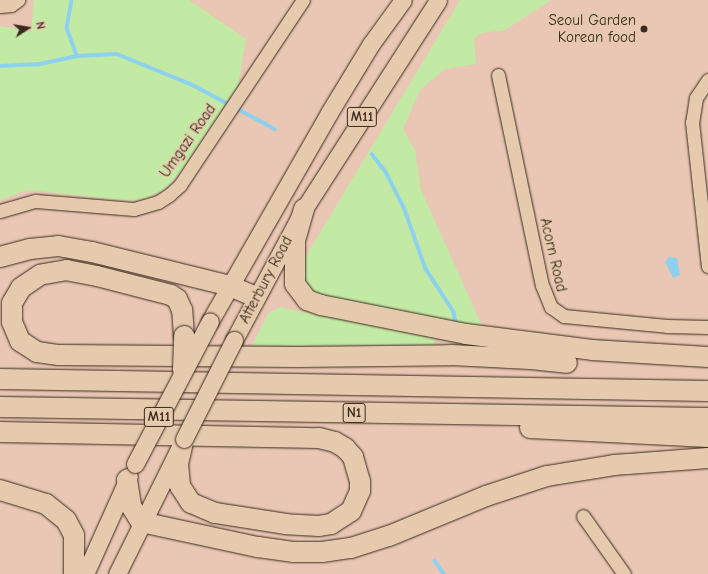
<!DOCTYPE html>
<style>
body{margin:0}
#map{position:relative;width:708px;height:574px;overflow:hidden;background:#e9c7b4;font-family:"Comic Neue",sans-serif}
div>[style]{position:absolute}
.green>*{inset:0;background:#c3eaa4}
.water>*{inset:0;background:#8ed1ef}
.stream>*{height:3.5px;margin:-1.75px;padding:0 1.75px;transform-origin:1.75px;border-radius:1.75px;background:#8ed1ef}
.roads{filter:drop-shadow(0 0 1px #3b2a1e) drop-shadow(0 0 1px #3b2a1e)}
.minor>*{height:13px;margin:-6.5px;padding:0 6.5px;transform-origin:6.5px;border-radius:6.5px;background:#e6caad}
.major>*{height:17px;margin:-8.5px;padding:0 8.5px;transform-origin:8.5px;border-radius:8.5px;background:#e6caad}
.highway>*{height:20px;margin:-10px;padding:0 10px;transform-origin:10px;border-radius:10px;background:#e6caad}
.bridges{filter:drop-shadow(0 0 1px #3b2a1e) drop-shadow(0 0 1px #3b2a1e)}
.major-bridge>*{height:17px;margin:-8.5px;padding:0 8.5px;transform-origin:8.5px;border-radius:8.5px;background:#e6caad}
.highway-bridge>*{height:20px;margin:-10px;padding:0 10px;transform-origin:10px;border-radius:10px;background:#e6caad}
.dots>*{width:11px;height:11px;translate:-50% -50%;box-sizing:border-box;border:2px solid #e6caad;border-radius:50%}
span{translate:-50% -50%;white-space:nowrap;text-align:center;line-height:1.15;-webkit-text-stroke:3px #e6caad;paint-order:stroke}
.shield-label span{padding:1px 3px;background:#e6caad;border:1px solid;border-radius:3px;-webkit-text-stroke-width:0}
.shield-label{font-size:14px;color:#3b2a1e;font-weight:700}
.poi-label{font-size:15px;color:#3b2a1e}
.right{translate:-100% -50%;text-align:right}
.street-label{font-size:15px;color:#3b2a1e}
.north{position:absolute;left:8px;top:8px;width:40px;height:40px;-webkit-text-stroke:3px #e6caad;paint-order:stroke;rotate:78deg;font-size:11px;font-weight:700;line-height:16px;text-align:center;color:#3b2a1e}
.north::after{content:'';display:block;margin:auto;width:14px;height:18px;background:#3b2a1e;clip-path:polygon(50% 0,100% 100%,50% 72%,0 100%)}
</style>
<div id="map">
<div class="green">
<div style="clip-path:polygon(34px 0,189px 0,246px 39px,238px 85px,177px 177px,162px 191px,146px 198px,129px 201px,39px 191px,27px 190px,0 200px,0 26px,31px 32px)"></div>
<div style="clip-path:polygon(460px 0,551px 0,505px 30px,482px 33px,474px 38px,476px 64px,445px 69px,420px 90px,403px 129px,415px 150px,421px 190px,482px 326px,453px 327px,320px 298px,308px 290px,304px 279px,306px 256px)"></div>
<div style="clip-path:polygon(279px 307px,435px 339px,435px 345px,252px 346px,268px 314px)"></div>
</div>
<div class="water">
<div style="clip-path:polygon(669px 257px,677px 258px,680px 275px,673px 278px,665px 262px)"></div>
</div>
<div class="stream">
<div style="left:72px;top:0;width:28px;rotate:100deg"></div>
<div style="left:67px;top:28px;width:30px;rotate:70deg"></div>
<div style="left:77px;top:56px;width:40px;rotate:-2.9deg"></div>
<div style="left:117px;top:54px;width:82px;rotate:22.2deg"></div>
<div style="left:193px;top:85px;width:93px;rotate:28.2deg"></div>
<div style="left:0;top:66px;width:40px;rotate:-2.9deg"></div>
<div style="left:40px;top:64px;width:38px;rotate:-12deg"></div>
<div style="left:372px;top:154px;width:23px;rotate:52deg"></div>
<div style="left:386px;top:172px;width:39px;rotate:63deg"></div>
<div style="left:404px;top:207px;width:66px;rotate:70.5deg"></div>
<div style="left:426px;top:269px;width:51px;rotate:56.9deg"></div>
<div style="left:454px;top:312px;width:11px;rotate:80deg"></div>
<div style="left:435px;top:561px;width:16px;rotate:55deg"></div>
</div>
<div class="roads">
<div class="minor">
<div style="left:0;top:6px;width:11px;rotate:-5deg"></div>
<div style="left:11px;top:5px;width:9px;rotate:-36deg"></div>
<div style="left:498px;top:75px;width:215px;rotate:78.2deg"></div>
<div style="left:542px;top:285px;width:24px;rotate:68deg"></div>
<div style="left:551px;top:307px;width:16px;rotate:35deg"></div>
<div style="left:564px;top:316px;width:103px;rotate:5.5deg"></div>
<div style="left:667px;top:326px;width:41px;rotate:1.4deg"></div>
<div style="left:708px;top:80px;width:22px;rotate:124deg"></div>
<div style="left:696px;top:98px;width:24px;rotate:99deg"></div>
<div style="left:692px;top:122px;width:145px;rotate:83.7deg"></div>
<div style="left:0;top:211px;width:37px;rotate:-16deg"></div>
<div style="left:36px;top:201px;width:98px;rotate:4.7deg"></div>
<div style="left:134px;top:209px;width:25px;rotate:-16deg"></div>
<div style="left:158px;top:202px;width:13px;rotate:-32deg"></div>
<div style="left:169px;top:195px;width:15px;rotate:-42deg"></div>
<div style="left:180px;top:185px;width:222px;rotate:-56.4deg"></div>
<div style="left:583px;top:516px;width:71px;rotate:54.7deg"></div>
</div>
<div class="major">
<div style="left:210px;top:321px;width:240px;rotate:-60.2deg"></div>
<div style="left:329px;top:113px;width:81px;rotate:-58.7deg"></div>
<div style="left:371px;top:44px;width:54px;rotate:-54deg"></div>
<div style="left:234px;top:340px;width:149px;rotate:-61.9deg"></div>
<div style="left:304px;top:209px;width:248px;rotate:-57.3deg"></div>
<div style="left:85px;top:574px;width:107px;rotate:-65.8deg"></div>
<div style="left:117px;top:574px;width:140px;rotate:-63.6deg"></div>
</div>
<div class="highway">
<div style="left:304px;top:209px;width:33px;rotate:106deg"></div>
<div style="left:295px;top:241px;width:43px;rotate:90deg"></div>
<div style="left:295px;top:284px;width:20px;rotate:53deg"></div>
<div style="left:307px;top:300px;width:15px;rotate:20deg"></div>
<div style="left:321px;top:305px;width:148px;rotate:11.3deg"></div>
<div style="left:466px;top:334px;width:127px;rotate:7.2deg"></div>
<div style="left:592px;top:350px;width:116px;rotate:3.5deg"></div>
<div style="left:0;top:257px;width:31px;rotate:-15deg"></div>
<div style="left:30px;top:249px;width:28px;rotate:-6deg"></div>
<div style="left:58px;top:246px;width:35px;rotate:10deg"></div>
<div style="left:92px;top:252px;width:142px;rotate:13.8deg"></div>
<div style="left:230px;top:286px;width:28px;rotate:23deg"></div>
<div style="left:184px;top:336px;width:26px;rotate:-94deg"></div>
<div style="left:182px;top:310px;width:12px;rotate:-114deg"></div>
<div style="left:177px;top:299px;width:7px;rotate:-146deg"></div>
<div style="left:171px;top:295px;width:76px;rotate:-165.6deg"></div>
<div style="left:97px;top:276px;width:31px;rotate:-169deg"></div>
<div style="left:67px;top:270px;width:27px;rotate:170deg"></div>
<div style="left:40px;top:275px;width:23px;rotate:146deg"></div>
<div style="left:21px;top:288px;width:17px;rotate:121deg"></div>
<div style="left:12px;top:303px;width:19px;rotate:90deg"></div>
<div style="left:12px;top:322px;width:21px;rotate:67deg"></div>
<div style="left:20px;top:341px;width:20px;rotate:33deg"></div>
<div style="left:37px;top:352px;width:22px;rotate:8deg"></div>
<div style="left:59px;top:355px;width:239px;rotate:0.5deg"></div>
<div style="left:298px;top:357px;width:153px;rotate:-0.7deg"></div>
<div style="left:451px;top:355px;width:80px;rotate:2.9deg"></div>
<div style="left:531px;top:359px;width:36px;rotate:6deg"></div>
<div style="left:0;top:379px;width:708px;rotate:0.97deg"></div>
<div style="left:0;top:407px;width:708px;rotate:0.89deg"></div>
<div style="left:530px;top:428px;width:178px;rotate:2.9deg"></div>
<div style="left:0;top:432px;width:319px;rotate:1.1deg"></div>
<div style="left:319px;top:438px;width:16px;rotate:14deg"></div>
<div style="left:335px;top:442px;width:12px;rotate:31deg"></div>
<div style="left:345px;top:448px;width:12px;rotate:48deg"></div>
<div style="left:353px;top:457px;width:25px;rotate:74deg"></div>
<div style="left:360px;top:481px;width:10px;rotate:90deg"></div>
<div style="left:360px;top:491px;width:22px;rotate:114deg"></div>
<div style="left:351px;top:511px;width:24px;rotate:147deg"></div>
<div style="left:331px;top:524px;width:12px;rotate:171deg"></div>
<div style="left:319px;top:526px;width:33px;rotate:-177deg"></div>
<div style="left:286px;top:524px;width:72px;rotate:-171.2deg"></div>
<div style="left:215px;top:513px;width:26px;rotate:-157deg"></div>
<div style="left:191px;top:503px;width:20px;rotate:-123deg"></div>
<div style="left:180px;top:486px;width:22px;rotate:-95deg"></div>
<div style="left:178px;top:464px;width:26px;rotate:-77deg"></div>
<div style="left:127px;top:480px;width:26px;rotate:81deg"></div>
<div style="left:131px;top:506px;width:19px;rotate:58deg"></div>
<div style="left:141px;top:522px;width:120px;rotate:12.1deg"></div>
<div style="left:258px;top:547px;width:35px;rotate:8deg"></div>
<div style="left:293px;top:552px;width:29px"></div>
<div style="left:322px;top:552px;width:29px;rotate:-8deg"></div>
<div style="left:351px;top:548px;width:40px;rotate:-18deg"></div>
<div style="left:389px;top:536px;width:105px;rotate:-22.4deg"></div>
<div style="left:486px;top:496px;width:64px;rotate:-18.2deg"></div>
<div style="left:547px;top:476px;width:68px;rotate:-9.3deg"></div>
<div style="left:614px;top:465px;width:94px;rotate:-4.3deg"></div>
<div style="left:0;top:490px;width:48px;rotate:16.9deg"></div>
<div style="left:46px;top:504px;width:26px;rotate:39deg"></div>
<div style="left:66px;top:520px;width:17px;rotate:62deg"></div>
<div style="left:74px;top:535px;width:39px;rotate:90deg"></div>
</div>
</div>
<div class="bridges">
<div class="major-bridge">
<div style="left:184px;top:439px;width:111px;rotate:-63.2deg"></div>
<div style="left:135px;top:464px;width:161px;rotate:-62.3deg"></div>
</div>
<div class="highway-bridge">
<div style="left:183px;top:370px;width:34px;rotate:-88deg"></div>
</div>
</div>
<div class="dots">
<div style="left:644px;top:29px;background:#3b2a1e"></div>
</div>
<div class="shield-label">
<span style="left:362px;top:117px">M11</span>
<span style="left:354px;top:413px">N1</span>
<span style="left:159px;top:417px">M11</span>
</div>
<div class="poi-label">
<span class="right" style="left:636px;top:29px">Seoul Garden<br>Korean food</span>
</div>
<div class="street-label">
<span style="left:188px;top:141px;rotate:-55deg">Umgazi Road</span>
<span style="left:553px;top:255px;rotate:77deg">Acorn Road</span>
<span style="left:266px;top:280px;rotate:-62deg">Atterbury Road</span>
</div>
<div class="north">N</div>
</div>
